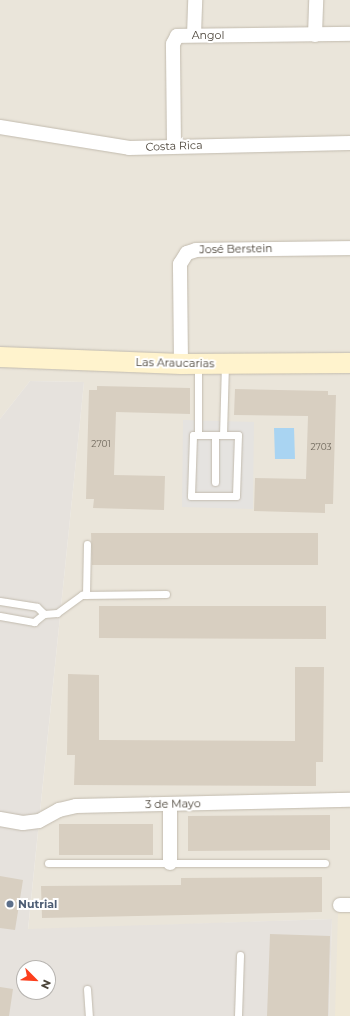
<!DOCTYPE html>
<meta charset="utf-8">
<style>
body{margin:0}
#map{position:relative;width:350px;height:1016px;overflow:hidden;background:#f6f3ec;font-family:Montserrat,sans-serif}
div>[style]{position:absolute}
.residential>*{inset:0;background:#eae5da}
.industrial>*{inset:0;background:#e6e2dd}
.education>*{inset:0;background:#efe8d6}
.parking>*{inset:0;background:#e5e3e0}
.water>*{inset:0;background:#a9d4f2}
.building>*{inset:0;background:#d8cfc1}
.roads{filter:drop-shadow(0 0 1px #c2bbae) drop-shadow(0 0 1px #c2bbae)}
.lane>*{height:7px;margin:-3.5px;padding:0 3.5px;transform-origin:3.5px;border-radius:3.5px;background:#fff}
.street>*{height:14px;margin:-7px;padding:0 7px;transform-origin:7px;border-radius:7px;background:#fff}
.secondary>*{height:20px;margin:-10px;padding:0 10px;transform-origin:10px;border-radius:10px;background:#fff3cd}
.dots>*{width:11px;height:11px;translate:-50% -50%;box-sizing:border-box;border:2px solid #fff;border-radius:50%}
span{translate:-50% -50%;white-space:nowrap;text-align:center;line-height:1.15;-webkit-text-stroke:4px #fff;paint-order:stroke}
.number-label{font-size:9px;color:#6e675b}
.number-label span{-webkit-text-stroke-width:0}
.street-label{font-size:11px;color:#4b4439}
.service-label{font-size:11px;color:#4e5e75;font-weight:700}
.left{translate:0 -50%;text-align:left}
.north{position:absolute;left:16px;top:960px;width:40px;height:40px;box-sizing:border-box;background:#fff;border:1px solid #b7b4b0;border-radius:50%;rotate:114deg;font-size:11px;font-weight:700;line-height:16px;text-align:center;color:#4b4439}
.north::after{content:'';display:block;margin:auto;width:14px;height:18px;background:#fc3f1d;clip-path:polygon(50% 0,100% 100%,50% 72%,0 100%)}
</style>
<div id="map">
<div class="residential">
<div style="clip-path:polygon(0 0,350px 0,350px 1016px,329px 1016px,332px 919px,28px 930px,84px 382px,30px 381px,0 419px)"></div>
</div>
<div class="industrial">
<div style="clip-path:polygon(evenodd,30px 381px,84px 382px,28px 929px,332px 919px,329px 1016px,0 1016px,0 419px,30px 381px,24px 968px,48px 968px,48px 992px,24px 992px,24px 968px)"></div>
</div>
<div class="education">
<div style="clip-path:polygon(338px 913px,350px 913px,350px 1016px,335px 1016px)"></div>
</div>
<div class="parking">
<div style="clip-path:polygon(183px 420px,254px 422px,253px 509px,182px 507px)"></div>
</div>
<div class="water">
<div style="clip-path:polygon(274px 428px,294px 428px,295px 459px,275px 459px)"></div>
</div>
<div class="building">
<div style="clip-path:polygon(97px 386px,190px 388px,190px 414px,116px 412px,114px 475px,165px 476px,164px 510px,93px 508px,94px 499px,86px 499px,89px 390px,97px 390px)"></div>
<div style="clip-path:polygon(235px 389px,328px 391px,328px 395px,336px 395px,333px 504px,325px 504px,325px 513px,254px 511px,255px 478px,306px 479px,308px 416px,234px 415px)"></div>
<div style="clip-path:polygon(91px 533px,318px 533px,318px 565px,92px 565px)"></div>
<div style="clip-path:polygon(99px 606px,326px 606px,326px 639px,99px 638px)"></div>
<div style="clip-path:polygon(295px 667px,324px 667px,323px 762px,316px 762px,316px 786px,74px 785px,75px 755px,67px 755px,68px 674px,99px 675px,99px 740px,295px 741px)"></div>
<div style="clip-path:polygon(330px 815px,330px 850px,188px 851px,188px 816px)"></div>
<div style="clip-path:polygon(59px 824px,153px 824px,153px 855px,59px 855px)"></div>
<div style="clip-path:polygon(0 876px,23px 880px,15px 930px,0 928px)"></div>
<div style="clip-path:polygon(322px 877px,322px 912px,42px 918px,41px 886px,181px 885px,181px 878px)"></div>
<div style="clip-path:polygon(270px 934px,330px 936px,328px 1016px,267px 1016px)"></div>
<div style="clip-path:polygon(0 987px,13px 989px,9px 1016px,0 1016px)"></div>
</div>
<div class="roads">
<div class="lane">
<div style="left:193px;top:435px;width:45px"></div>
<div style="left:238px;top:435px;width:61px;rotate:91.9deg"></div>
<div style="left:236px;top:496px;width:45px;rotate:180deg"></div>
<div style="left:191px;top:496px;width:61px;rotate:-88.1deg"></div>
<div style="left:198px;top:435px;width:69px;rotate:-90deg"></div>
<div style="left:223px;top:435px;width:70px;rotate:-88.4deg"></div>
<div style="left:215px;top:482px;width:47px;rotate:-90deg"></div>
<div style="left:86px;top:595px;width:51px;rotate:-88.9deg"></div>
<div style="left:0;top:601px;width:37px;rotate:9deg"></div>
<div style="left:37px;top:607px;width:10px;rotate:45deg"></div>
<div style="left:0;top:616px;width:35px;rotate:10deg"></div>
<div style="left:34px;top:622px;width:13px;rotate:-39deg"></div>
<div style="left:44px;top:614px;width:13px;rotate:-4deg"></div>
<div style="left:57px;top:613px;width:31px;rotate:-36deg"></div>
<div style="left:82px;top:595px;width:84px;rotate:-0.7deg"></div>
<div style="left:48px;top:863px;width:277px"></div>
<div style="left:87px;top:989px;width:27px;rotate:86deg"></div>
<div style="left:238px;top:1016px;width:61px;rotate:-88.1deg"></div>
</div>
<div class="street">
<div style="left:194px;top:35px;width:35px;rotate:-88deg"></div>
<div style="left:315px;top:35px;width:35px;rotate:-88deg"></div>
<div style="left:0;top:127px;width:131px;rotate:9.2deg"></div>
<div style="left:129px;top:148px;width:221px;rotate:-1.3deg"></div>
<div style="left:174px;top:146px;width:102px;rotate:-90.6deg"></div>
<div style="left:173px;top:44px;width:9px;rotate:-63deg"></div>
<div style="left:177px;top:36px;width:173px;rotate:-0.7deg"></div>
<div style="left:181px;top:364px;width:100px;rotate:-90.6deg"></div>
<div style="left:180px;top:264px;width:13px;rotate:-58deg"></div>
<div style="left:187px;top:253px;width:9px;rotate:-18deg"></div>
<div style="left:196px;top:250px;width:154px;rotate:-0.7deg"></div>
<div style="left:0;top:819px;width:23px;rotate:10deg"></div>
<div style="left:23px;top:823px;width:16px;rotate:-7deg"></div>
<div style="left:39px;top:821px;width:23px;rotate:-29deg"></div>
<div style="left:59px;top:810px;width:17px;rotate:-13deg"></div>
<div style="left:76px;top:806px;width:274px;rotate:-1.3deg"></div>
<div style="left:170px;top:863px;width:59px;rotate:-90deg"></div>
<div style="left:340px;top:905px;width:10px"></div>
</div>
<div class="secondary">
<div style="left:0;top:357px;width:181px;rotate:2.2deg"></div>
<div style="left:181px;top:364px;width:169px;rotate:-0.3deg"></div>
</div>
</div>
<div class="dots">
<div style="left:10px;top:904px;background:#5c6f8a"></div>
</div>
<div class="number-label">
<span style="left:101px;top:444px">2701</span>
<span style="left:321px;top:447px">2703</span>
</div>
<div class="street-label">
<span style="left:208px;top:35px">Angol</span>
<span style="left:174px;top:146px;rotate:-2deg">Costa Rica</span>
<span style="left:236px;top:249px;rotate:-1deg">José Berstein</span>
<span style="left:175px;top:363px;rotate:1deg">Las Araucarias</span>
<span style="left:173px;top:804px;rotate:-1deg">3 de Mayo</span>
</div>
<div class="service-label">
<span class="left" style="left:18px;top:904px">Nutrial</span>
</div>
<div class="north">N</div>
</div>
